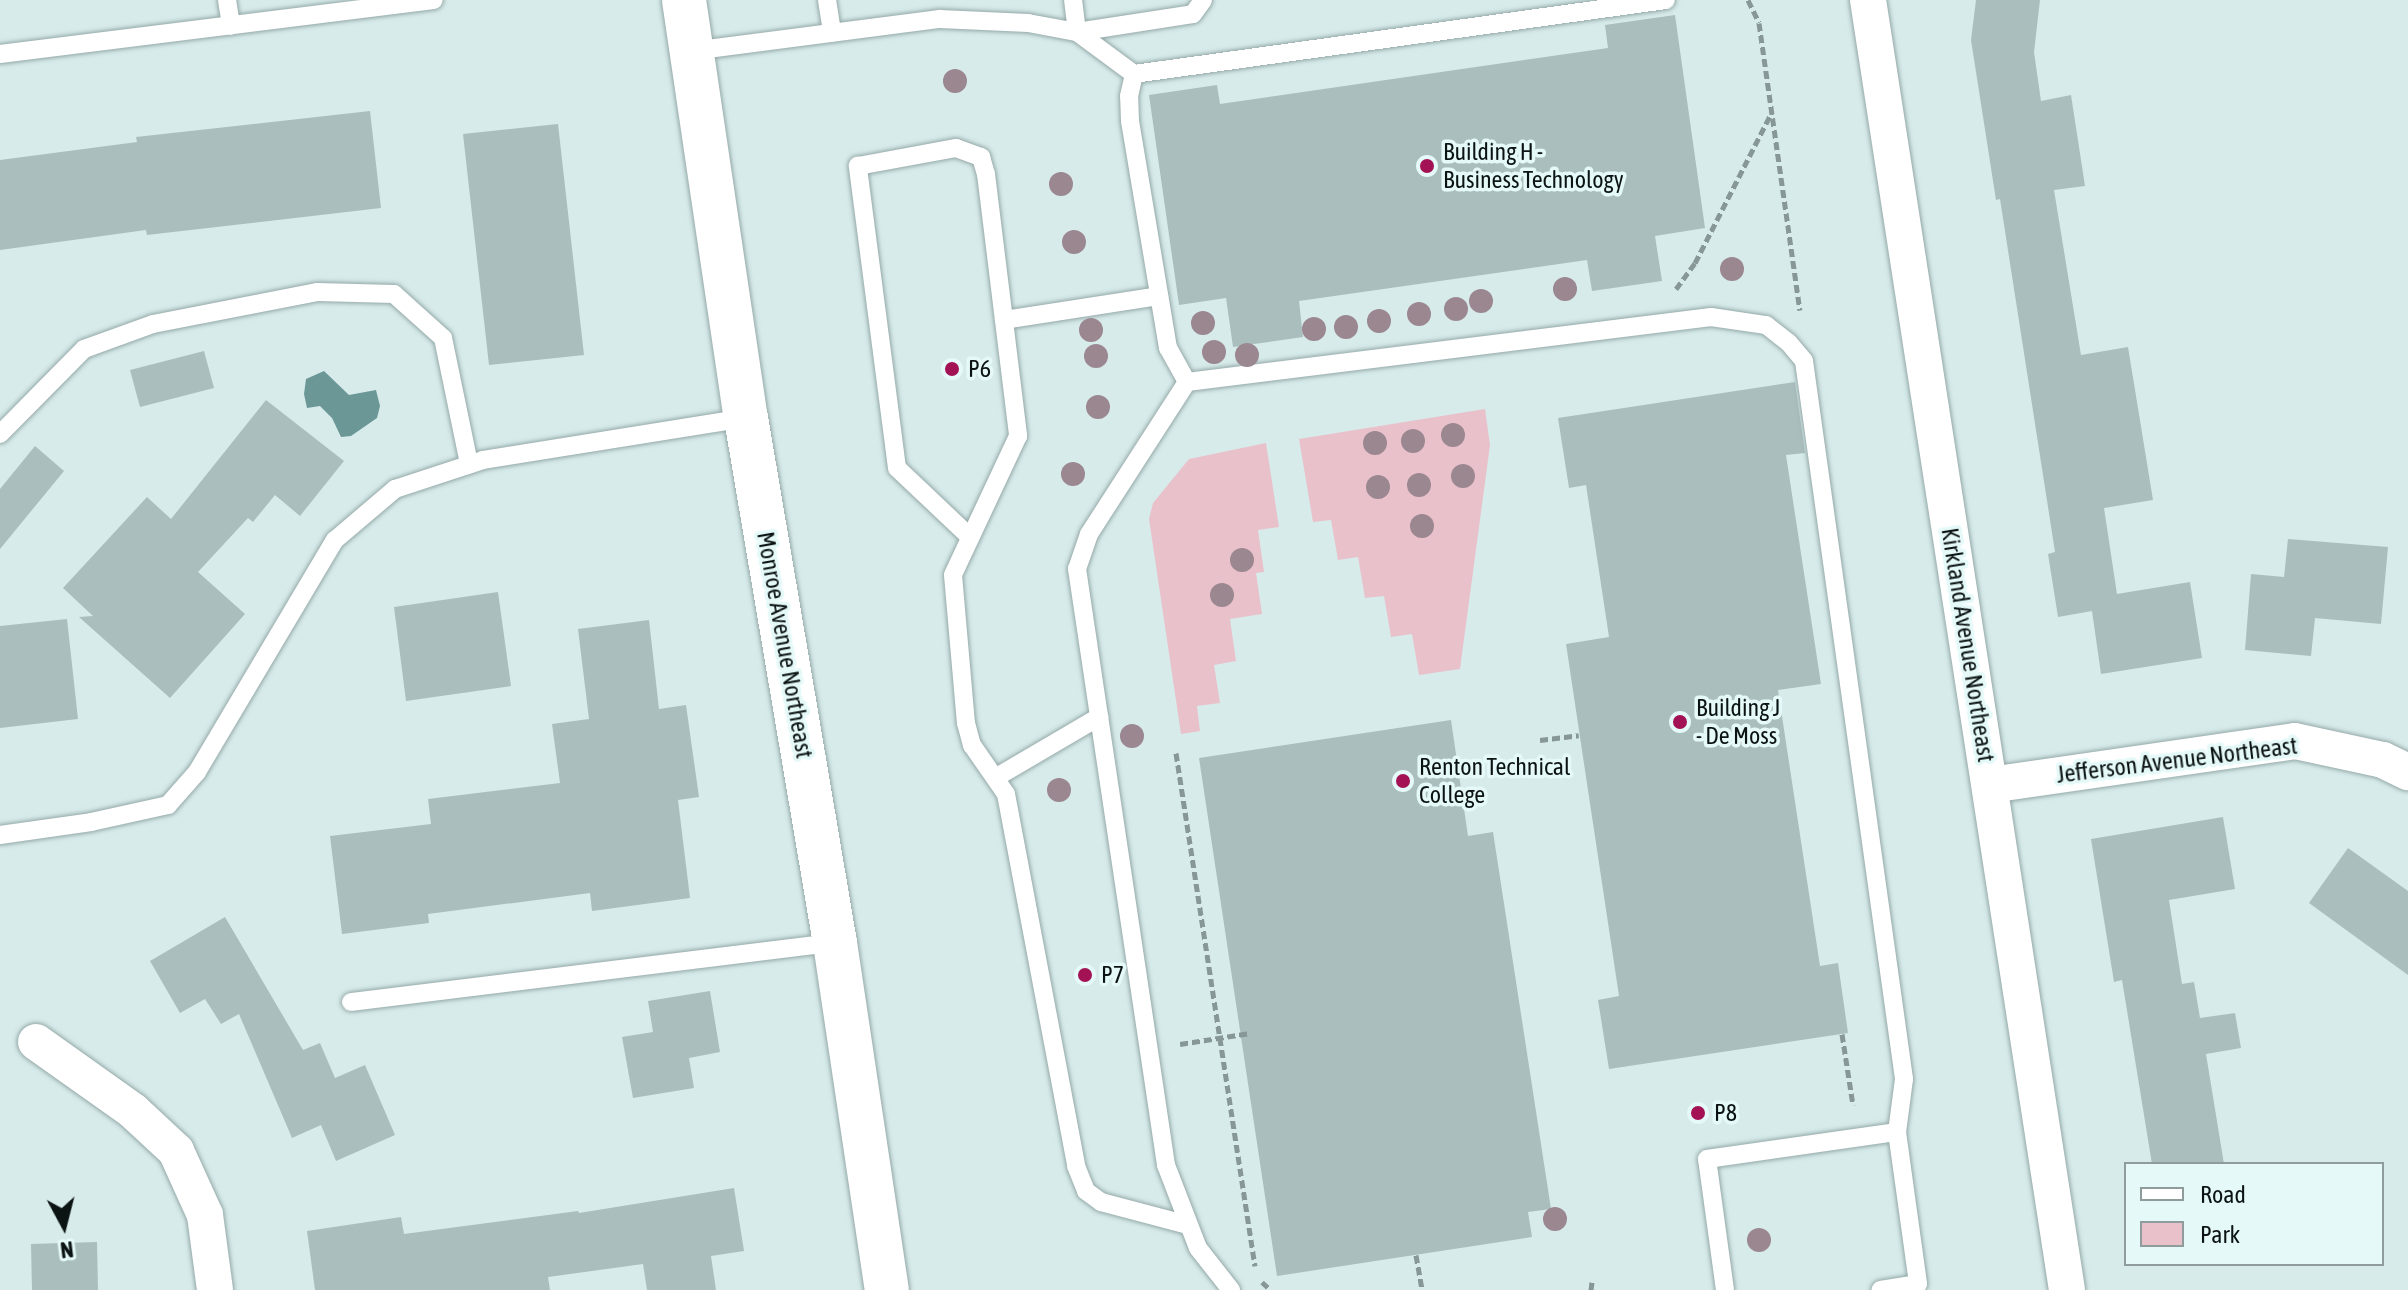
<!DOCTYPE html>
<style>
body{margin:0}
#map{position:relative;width:2408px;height:1290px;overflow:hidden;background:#d7ebeb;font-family:"Asap Condensed",sans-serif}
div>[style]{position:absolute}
.green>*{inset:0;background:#e9c1cb}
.water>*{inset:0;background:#6b9797}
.building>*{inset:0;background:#aabebe}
.path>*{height:5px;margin-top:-2.5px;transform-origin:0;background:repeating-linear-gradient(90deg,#879696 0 8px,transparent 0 12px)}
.roads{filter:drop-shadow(0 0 2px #95a9a8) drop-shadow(0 0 2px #95a9a8)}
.service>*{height:18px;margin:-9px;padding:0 9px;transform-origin:9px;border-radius:9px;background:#fff}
.minor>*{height:36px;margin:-18px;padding:0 18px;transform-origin:18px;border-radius:18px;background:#fff}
.tertiary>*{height:44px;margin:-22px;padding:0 22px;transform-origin:22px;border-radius:22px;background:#fff}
.trees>*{width:24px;height:24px;margin:-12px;border-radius:50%;background:#9b8790}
.dots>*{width:22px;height:22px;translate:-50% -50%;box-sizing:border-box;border:4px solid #e4f9f8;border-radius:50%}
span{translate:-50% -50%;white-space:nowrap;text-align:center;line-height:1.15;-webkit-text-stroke:7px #e4f9f8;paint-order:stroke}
.poi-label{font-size:24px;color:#0c1313}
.left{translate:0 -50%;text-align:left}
.street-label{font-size:24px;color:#0c1313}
.legend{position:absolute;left:2124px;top:1162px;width:260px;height:104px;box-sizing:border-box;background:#e4f9f8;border:2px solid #8e9d9c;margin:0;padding:10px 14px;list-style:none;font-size:24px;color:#0c1313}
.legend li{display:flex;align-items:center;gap:16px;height:40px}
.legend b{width:40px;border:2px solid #8e9d9c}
.north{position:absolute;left:24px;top:1186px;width:80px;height:80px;-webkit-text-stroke:6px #e4f9f8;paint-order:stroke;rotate:173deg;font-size:22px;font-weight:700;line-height:32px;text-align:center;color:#0c1313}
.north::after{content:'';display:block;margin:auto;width:28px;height:36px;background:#0c1313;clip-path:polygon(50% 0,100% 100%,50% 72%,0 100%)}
</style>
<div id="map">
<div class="green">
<div style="clip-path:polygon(1485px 409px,1490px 445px,1460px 669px,1419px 675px,1412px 634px,1391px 637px,1384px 596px,1365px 598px,1358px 557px,1338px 560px,1331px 520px,1313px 522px,1299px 439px)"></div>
<div style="clip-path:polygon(1266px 443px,1279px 527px,1258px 530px,1264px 572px,1256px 573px,1262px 614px,1230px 619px,1236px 661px,1214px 665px,1220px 703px,1197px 706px,1200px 731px,1181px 734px,1149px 519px,1153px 503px,1189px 459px)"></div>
</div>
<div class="water">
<div style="clip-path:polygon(324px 371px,349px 395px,376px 390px,380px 406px,377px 418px,351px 436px,341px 437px,332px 418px,320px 406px,307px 408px,304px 394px,306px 379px)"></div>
</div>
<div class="building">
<div style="clip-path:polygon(1976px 0,2040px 0,2034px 52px,2041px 101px,2071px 95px,2085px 186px,2054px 190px,2081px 355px,2128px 347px,2153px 500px,2104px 508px,2117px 594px,2190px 582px,2202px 658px,2101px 674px,2092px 611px,2058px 617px,2048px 554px,2055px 552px,2000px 199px,1996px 200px,1971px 40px)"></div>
<div style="clip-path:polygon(1675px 15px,1705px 228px,1655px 236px,1662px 281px,1592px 291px,1587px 260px,1299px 301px,1303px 337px,1233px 347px,1226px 298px,1179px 305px,1149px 95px,1217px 85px,1220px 104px,1608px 48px,1605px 25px)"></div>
<div style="clip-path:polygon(370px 111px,381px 208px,147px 235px,146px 230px,0 250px,0 160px,137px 142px,136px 137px)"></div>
<div style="clip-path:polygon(558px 124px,584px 355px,489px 365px,463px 134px)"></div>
<div style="clip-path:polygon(204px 351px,214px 388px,140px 407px,130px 370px)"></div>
<div style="clip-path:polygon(1795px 382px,1805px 453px,1786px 455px,1821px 684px,1778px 690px,1820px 966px,1838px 963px,1848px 1033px,1609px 1069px,1598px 1000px,1619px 996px,1566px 644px,1609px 637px,1586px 485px,1569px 488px,1558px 418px)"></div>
<div style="clip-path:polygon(266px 400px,344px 461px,300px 516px,275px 495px,253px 522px,248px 518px,198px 572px,245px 614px,170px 698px,79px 617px,93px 616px,63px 588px,147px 497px,171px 519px)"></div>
<div style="clip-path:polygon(35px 446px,64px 471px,0 549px,0 489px)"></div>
<div style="clip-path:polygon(2288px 539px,2388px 547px,2381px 624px,2315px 618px,2311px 656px,2245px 650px,2251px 574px,2284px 577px)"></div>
<div style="clip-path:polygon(498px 592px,511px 686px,406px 701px,394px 607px)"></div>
<div style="clip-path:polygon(67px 619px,78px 719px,0 728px,0 626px)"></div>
<div style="clip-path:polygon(649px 620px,659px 709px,686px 705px,699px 797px,678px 800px,690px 898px,592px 911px,590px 893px,428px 914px,429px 923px,342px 934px,330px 836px,431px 824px,428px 799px,560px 783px,552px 724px,589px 719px,578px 629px)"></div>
<div style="clip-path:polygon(1451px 720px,1468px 836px,1493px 832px,1551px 1209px,1528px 1212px,1532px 1237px,1277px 1276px,1199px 758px)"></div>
<div style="clip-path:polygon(2223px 817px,2235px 889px,2169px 900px,2182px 984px,2194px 982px,2200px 1018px,2235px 1013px,2241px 1048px,2206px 1054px,2224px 1164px,2152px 1164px,2122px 980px,2114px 982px,2091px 839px)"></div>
<div style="clip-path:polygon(2348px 848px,2408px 891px,2408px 975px,2309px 903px)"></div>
<div style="clip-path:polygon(225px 917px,303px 1050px,320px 1043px,335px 1078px,365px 1065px,395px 1135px,336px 1161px,321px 1125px,292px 1138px,239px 1014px,221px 1024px,205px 999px,180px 1013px,150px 961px)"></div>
<div style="clip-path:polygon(710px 991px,720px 1052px,689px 1058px,694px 1088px,633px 1098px,622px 1037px,653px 1032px,648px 1001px)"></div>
<div style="clip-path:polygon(734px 1188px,744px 1251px,711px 1256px,716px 1290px,647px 1290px,643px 1264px,548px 1277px,550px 1290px,315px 1290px,307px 1231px,401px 1217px,404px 1234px,578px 1211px,579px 1213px)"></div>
<div style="clip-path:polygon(97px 1242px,98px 1290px,32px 1290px,31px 1244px)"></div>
</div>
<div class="path">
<div style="left:1748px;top:0;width:25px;rotate:64deg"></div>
<div style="left:1759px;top:23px;width:290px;rotate:81.9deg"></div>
<div style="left:1676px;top:289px;width:32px;rotate:-54deg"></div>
<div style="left:1695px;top:263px;width:169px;rotate:-63deg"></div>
<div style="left:1540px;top:740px;width:39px;rotate:-7deg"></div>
<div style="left:1176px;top:753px;width:519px;rotate:81.25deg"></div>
<div style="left:1842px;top:1034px;width:72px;rotate:81.2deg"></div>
<div style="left:1180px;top:1044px;width:71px;rotate:-8.9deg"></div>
<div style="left:1416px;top:1255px;width:36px;rotate:80deg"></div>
<div style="left:1262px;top:1282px;width:12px;rotate:42deg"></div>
<div style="left:1591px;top:1290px;width:8px;rotate:-83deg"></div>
</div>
<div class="roads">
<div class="service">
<div style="left:227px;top:0;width:26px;rotate:81deg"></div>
<div style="left:827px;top:0;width:33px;rotate:81deg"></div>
<div style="left:1077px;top:32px;width:117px;rotate:-8.8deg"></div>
<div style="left:1193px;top:14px;width:17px;rotate:-54deg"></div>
<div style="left:1077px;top:32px;width:71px;rotate:36.4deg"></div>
<div style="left:692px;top:51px;width:250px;rotate:-7.4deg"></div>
<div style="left:940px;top:19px;width:88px;rotate:2.6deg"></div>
<div style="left:1028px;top:23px;width:50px;rotate:10.4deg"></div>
<div style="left:1077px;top:32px;width:32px;rotate:-97deg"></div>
<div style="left:0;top:54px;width:437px;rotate:-7.1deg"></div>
<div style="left:1004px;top:320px;width:157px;rotate:-8.8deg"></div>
<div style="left:1187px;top:382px;width:39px;rotate:-119deg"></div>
<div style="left:1168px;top:348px;width:230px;rotate:-99.5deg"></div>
<div style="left:1130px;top:121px;width:25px;rotate:-92deg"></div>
<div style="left:1129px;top:96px;width:23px;rotate:-77deg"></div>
<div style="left:1134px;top:74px;width:537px;rotate:-7.92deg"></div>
<div style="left:0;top:434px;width:120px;rotate:-45.3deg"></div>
<div style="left:84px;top:349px;width:73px;rotate:-19.9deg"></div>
<div style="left:153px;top:324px;width:168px;rotate:-11deg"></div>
<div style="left:318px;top:292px;width:76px;rotate:1.5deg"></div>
<div style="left:394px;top:294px;width:66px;rotate:41.9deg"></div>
<div style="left:443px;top:338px;width:129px;rotate:78.3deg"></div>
<div style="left:970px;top:537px;width:100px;rotate:-136.6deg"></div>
<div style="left:897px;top:468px;width:305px;rotate:-97.4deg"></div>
<div style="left:858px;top:166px;width:100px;rotate:-10.4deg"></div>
<div style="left:956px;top:148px;width:27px;rotate:20deg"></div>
<div style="left:981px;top:157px;width:18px;rotate:74deg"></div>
<div style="left:986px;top:174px;width:264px;rotate:83deg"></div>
<div style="left:1018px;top:436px;width:153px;rotate:115.1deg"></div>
<div style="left:953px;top:575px;width:149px;rotate:85deg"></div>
<div style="left:966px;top:723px;width:23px;rotate:75deg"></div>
<div style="left:972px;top:745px;width:60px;rotate:55.2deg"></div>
<div style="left:1006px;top:794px;width:379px;rotate:79.3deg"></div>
<div style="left:1076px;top:1166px;width:27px;rotate:68deg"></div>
<div style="left:1086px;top:1191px;width:19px;rotate:36deg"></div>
<div style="left:1101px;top:1202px;width:90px;rotate:14.8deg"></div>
<div style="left:995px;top:778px;width:121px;rotate:-30.4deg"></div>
<div style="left:0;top:835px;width:92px;rotate:-8.1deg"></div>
<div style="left:91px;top:822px;width:79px;rotate:-12.4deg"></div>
<div style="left:168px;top:805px;width:44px;rotate:-48.7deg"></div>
<div style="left:197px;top:772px;width:270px;rotate:-59.3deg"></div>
<div style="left:335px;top:540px;width:79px;rotate:-40.4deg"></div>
<div style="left:395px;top:489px;width:93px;rotate:-18.2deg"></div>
<div style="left:483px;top:460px;width:266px;rotate:-9.1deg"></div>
<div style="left:351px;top:1002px;width:488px;rotate:-7deg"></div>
<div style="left:1231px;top:1290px;width:53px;rotate:-128.2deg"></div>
<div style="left:1198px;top:1248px;width:89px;rotate:-111.1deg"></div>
<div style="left:1166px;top:1165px;width:603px;rotate:-98.49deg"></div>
<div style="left:1077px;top:569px;width:37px;rotate:-71deg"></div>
<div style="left:1089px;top:534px;width:181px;rotate:-57.2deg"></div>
<div style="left:1187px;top:382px;width:528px;rotate:-7.07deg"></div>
<div style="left:1711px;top:317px;width:56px;rotate:8.3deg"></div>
<div style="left:1766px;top:325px;width:29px;rotate:38deg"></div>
<div style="left:1789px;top:343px;width:23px;rotate:50deg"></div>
<div style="left:1804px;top:361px;width:725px;rotate:82.07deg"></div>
<div style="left:1904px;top:1079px;width:53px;rotate:97.5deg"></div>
<div style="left:1725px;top:1290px;width:132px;rotate:-97.8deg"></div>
<div style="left:1707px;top:1159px;width:192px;rotate:-8.1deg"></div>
<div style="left:1897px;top:1132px;width:153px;rotate:82.1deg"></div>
<div style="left:1918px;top:1284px;width:38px;rotate:171deg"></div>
</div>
<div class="minor">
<div style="left:1868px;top:0;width:1305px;rotate:81.23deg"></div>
<div style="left:1990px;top:785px;width:308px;rotate:-8.2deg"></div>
<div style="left:2295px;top:741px;width:90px;rotate:12.2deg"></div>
<div style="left:2383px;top:760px;width:28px;rotate:26deg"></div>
<div style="left:36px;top:1042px;width:119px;rotate:35.4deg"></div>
<div style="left:133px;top:1111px;width:59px;rotate:42.9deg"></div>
<div style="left:176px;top:1151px;width:70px;rotate:65.6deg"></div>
<div style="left:205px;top:1215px;width:76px;rotate:82.4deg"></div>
</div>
<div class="tertiary">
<div style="left:684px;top:0;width:423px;rotate:81.6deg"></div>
<div style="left:746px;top:418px;width:532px;rotate:80.38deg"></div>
<div style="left:835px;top:943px;width:351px;rotate:81.5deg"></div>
</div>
</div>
<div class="trees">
<div style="left:955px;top:81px"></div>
<div style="left:1061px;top:184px"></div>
<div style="left:1074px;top:242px"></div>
<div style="left:1732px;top:269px"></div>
<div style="left:1565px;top:289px"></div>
<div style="left:1481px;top:301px"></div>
<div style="left:1456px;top:309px"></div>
<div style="left:1419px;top:314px"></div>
<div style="left:1379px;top:321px"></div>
<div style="left:1203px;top:323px"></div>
<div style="left:1346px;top:327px"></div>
<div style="left:1314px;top:329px"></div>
<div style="left:1091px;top:330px"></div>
<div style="left:1214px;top:352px"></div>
<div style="left:1247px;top:355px"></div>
<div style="left:1096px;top:356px"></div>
<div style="left:1098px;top:407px"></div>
<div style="left:1453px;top:435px"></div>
<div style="left:1413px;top:441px"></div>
<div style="left:1375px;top:443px"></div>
<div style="left:1073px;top:474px"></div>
<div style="left:1463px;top:476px"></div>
<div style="left:1419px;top:485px"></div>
<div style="left:1378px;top:487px"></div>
<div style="left:1422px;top:526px"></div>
<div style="left:1242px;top:560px"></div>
<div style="left:1222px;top:595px"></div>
<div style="left:1132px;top:736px"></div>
<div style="left:1059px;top:790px"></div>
<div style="left:1555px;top:1219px"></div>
<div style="left:1759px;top:1240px"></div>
</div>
<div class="dots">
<div style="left:1427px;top:166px;background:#a31255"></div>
<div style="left:952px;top:369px;background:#a31255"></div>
<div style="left:1680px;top:722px;background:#a31255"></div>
<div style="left:1403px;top:781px;background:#a31255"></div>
<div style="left:1085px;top:975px;background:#a31255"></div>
<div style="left:1698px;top:1113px;background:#a31255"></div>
</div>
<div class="poi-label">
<span class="left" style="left:1443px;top:166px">Building H -<br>Business Technology</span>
<span class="left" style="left:968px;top:369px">P6</span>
<span class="left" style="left:1696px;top:722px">Building J<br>- De Moss</span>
<span class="left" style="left:1419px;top:781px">Renton Technical<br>College</span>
<span class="left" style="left:1101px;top:975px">P7</span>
<span class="left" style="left:1714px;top:1113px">P8</span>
</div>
<div class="street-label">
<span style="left:785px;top:645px;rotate:80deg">Monroe Avenue Northeast</span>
<span style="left:1968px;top:645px;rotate:81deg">Kirkland Avenue Northeast</span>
<span style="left:2177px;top:760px;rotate:-7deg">Jefferson Avenue Northeast</span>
</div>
<ul class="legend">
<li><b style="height:10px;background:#fff"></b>Road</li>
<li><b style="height:22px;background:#e9c1cb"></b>Park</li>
</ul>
<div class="north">N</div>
</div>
